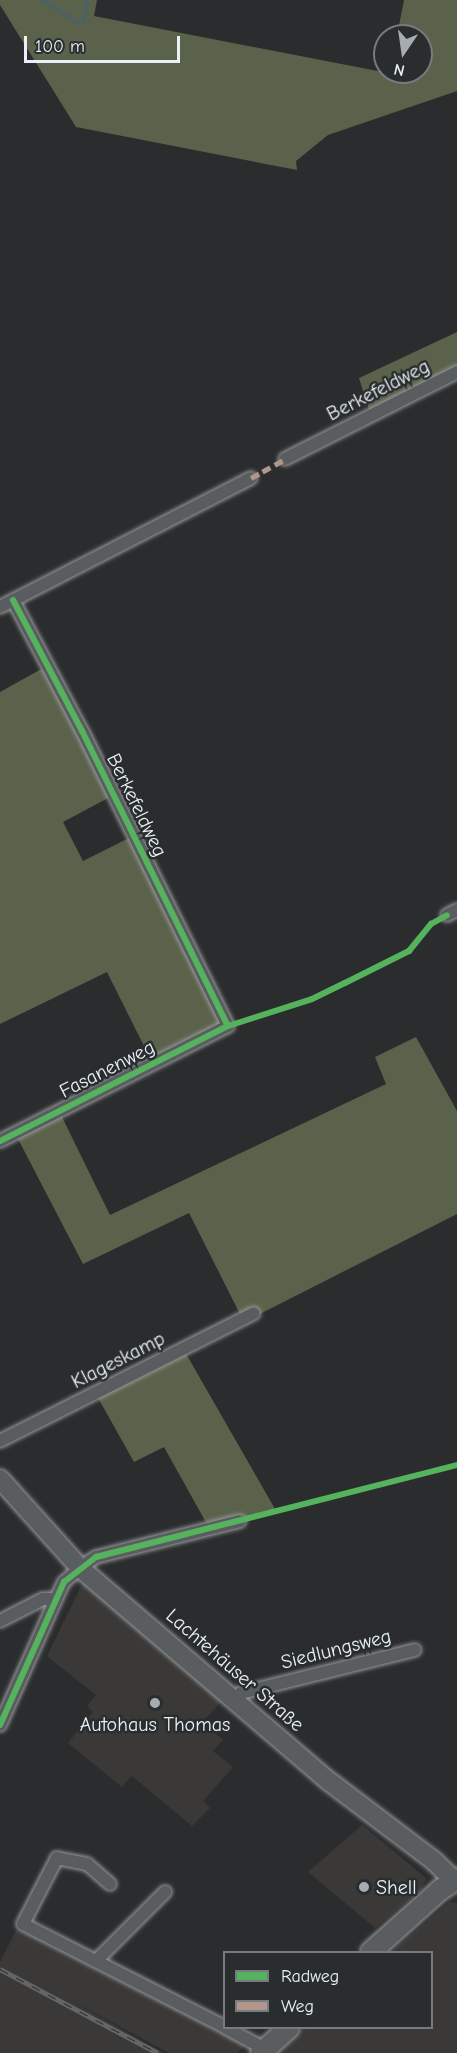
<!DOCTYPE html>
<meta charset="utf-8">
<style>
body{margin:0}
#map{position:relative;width:457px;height:2053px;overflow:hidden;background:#2b2c2d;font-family:"Comic Neue",sans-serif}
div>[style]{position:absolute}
.built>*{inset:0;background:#3a3937}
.green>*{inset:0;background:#5a624b}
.stream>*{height:3px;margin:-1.5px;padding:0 1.5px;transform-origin:1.5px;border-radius:1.5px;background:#4a616c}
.roads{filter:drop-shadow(0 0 2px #96989a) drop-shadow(0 0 2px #96989a)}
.street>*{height:12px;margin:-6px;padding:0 6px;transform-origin:6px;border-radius:6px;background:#5a5d60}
.secondary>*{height:18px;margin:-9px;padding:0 9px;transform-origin:9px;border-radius:9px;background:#5a5d60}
.primary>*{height:20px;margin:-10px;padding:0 10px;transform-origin:10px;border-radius:10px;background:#5a5d60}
.rail>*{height:5px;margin-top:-2.5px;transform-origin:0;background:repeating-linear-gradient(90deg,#2a2d2e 0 9px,#636566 0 18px);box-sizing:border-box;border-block:2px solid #636566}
.quiet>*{height:4.5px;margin-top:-2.25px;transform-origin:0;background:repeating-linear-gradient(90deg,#b2968c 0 9px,transparent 0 13.5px)}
.cycleway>*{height:6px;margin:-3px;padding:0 3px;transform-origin:3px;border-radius:3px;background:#56b35d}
.dots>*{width:16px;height:16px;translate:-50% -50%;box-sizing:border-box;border:3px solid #2a2d2e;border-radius:50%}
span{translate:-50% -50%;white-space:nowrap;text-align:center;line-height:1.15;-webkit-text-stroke:5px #2a2d2e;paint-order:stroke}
.street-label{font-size:20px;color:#e8f1f8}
.poi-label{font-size:20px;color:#e8f1f8}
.left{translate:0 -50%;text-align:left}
.legend{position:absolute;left:223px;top:1951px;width:210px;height:78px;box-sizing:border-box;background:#2a2d2e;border:2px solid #767b7f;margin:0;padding:8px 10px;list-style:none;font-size:18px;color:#e8f1f8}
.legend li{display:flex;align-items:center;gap:12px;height:30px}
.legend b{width:30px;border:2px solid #767b7f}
.north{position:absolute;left:373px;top:24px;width:60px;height:60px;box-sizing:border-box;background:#2a2d2e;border:2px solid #767b7f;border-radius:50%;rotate:193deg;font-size:16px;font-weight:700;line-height:24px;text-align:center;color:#e8f1f8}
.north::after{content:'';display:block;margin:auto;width:21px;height:27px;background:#a6acb1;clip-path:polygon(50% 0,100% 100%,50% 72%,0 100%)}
.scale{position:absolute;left:24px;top:36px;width:156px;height:27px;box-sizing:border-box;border:3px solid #e8f1f8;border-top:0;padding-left:8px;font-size:18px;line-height:21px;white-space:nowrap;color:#e8f1f8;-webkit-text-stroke:4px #2a2d2e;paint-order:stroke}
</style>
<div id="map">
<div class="built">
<div style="clip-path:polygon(83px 1582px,223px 1700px,202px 1722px,223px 1740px,213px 1751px,233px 1767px,203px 1801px,210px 1808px,192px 1826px,132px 1776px,122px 1787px,68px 1743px,93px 1712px,87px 1706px,96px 1695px,47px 1656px)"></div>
<div style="clip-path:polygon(362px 1825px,426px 1878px,422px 1889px,375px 1928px,308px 1872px)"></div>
<div style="clip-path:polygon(450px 1902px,457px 1903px,457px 2053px,276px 2053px,304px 2028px,432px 2028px,432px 1952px,391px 1952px)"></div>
<div style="clip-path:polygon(17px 1929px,246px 2045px,237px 2053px,169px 2053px,65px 1997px,164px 2053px,0 2053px,0 1962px)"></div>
</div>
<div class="green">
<div style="clip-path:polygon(0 0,97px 0,94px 16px,388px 73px,421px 72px,421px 36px,397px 36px,404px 0,457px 0,457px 91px,328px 135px,296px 161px,297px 170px,76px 127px,0 5px)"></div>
<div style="clip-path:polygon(457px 332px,457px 368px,369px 410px,359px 378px)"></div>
<div style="clip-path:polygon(45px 667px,110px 797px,63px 822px,83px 861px,131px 837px,222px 1024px,151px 1060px,107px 972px,0 1024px,0 692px)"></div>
<div style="clip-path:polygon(416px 1037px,457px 1111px,457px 1214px,244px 1322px,189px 1213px,83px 1264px,17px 1137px,61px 1115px,110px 1215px,386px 1084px,375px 1057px)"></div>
<div style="clip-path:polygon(185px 1352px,275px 1509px,208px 1526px,164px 1447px,134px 1462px,97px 1396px)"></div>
</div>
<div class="stream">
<div style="left:43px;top:0;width:40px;rotate:32.9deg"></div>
<div style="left:77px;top:22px;width:6px;rotate:-9deg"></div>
<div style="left:83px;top:21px;width:21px;rotate:-79deg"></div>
</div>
<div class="roads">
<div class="street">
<div style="left:285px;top:459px;width:193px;rotate:-26.8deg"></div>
<div style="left:0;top:607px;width:282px;rotate:-27.2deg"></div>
<div style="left:447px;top:915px;width:11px;rotate:-27deg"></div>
<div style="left:0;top:1141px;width:255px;rotate:-26.8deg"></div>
<div style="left:228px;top:1026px;width:329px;rotate:-116.3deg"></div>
<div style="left:82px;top:731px;width:148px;rotate:-117.8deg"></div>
<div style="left:0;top:1441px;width:284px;rotate:-26.7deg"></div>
<div style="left:0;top:1621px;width:48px;rotate:-27.1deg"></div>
<div style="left:43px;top:1599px;width:13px"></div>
<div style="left:234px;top:1700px;width:10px;rotate:-45deg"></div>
<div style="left:241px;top:1693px;width:179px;rotate:-13.9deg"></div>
<div style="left:0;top:1725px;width:138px;rotate:-66deg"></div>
<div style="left:56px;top:1599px;width:19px;rotate:-65deg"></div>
<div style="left:64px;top:1582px;width:21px;rotate:-41deg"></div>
<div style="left:80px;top:1568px;width:19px;rotate:-35deg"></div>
<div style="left:96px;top:1557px;width:148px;rotate:-14deg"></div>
<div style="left:110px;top:1884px;width:30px;rotate:-139deg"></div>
<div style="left:87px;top:1864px;width:31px;rotate:-169deg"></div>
<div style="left:57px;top:1858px;width:74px;rotate:117.3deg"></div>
<div style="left:23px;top:1924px;width:227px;rotate:27deg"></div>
<div style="left:96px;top:1961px;width:98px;rotate:-45deg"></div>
<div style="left:226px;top:2028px;width:44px;rotate:28.3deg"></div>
</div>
<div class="secondary">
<div style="left:0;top:1479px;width:120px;rotate:48deg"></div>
<div style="left:80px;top:1568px;width:329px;rotate:40.6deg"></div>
<div style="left:330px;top:1782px;width:131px;rotate:37.2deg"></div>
<div style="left:434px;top:1861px;width:28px;rotate:44deg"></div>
</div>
<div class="primary">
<div style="left:371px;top:1952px;width:93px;rotate:-41.9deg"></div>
<div style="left:440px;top:1890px;width:20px;rotate:-33deg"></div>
<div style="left:261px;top:2053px;width:38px;rotate:-42deg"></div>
</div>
</div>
<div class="rail">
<div style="left:0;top:1969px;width:179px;rotate:28deg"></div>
</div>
<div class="quiet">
<div style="left:251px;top:478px;width:39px;rotate:-29deg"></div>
</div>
<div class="cycleway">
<div style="left:13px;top:600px;width:148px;rotate:62.2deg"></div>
<div style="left:82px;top:731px;width:329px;rotate:63.7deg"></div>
<div style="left:0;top:1141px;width:255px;rotate:-26.8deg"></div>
<div style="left:228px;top:1026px;width:88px;rotate:-17.8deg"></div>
<div style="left:312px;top:999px;width:37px;rotate:-26deg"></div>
<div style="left:345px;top:983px;width:72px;rotate:-26.6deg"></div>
<div style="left:409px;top:951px;width:35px;rotate:-51deg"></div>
<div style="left:431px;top:924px;width:18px;rotate:-29deg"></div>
<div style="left:0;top:1725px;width:157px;rotate:-65.9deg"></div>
<div style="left:64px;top:1582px;width:41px;rotate:-38deg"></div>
<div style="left:96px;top:1557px;width:373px;rotate:-14.3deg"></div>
</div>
<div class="dots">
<div style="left:155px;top:1703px;background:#a6acb1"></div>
<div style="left:364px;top:1887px;background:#a6acb1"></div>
</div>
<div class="street-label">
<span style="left:378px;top:390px;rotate:-27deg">Berkefeldweg</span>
<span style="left:137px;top:805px;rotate:64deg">Berkefeldweg</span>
<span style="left:107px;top:1069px;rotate:-27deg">Fasanenweg</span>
<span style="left:118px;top:1360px;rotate:-27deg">Klageskamp</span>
<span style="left:336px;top:1649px;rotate:-14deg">Siedlungsweg</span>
<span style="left:235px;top:1670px;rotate:41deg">Lachtehäuser Straße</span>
</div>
<div class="poi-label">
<span style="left:155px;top:1724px">Autohaus Thomas</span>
<span class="left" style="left:376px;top:1887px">Shell</span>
</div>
<ul class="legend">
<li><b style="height:8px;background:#56b35d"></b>Radweg</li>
<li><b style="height:8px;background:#b2968c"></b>Weg</li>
</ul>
<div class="north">N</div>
<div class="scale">100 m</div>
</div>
